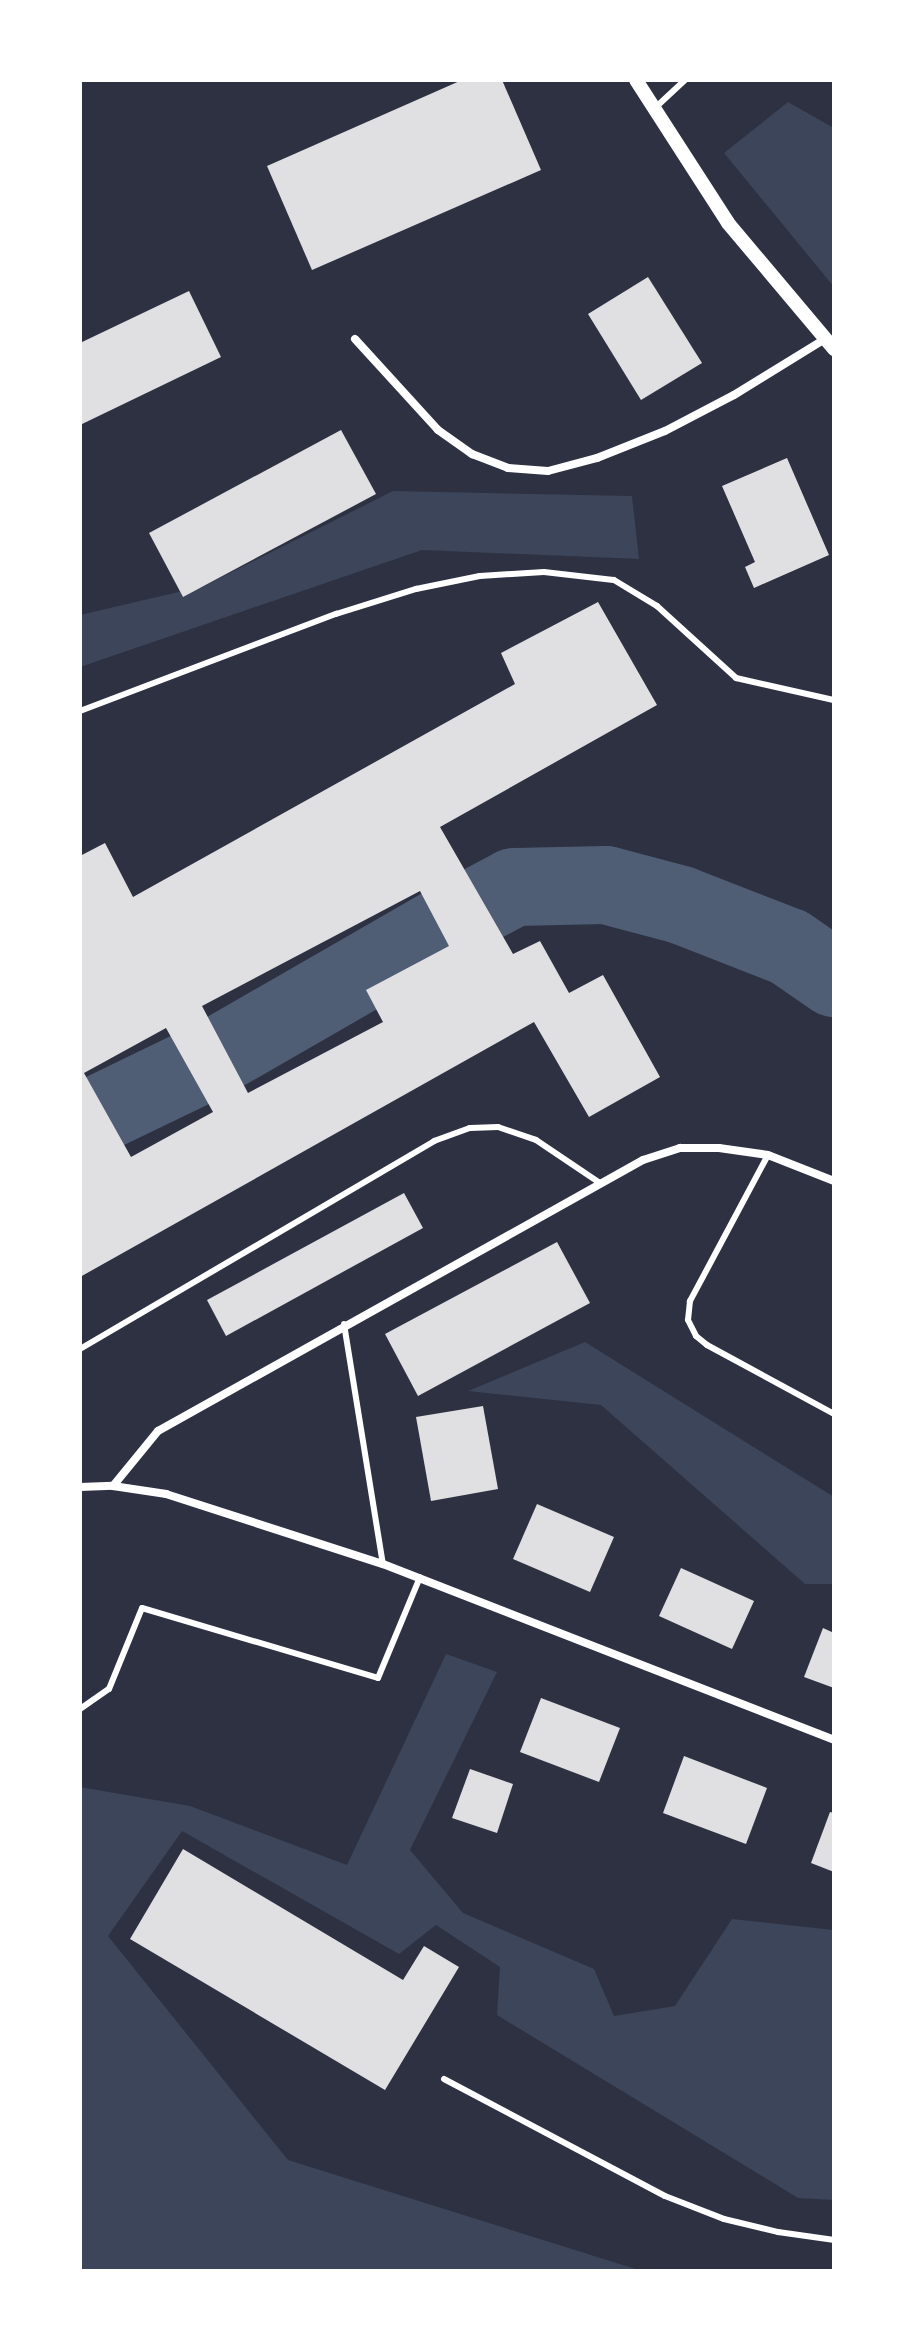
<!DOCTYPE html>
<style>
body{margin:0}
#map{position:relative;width:914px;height:2351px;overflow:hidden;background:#2d3142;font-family:Helvetica,sans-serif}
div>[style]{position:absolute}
.green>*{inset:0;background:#3c4559}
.river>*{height:78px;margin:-39px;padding:0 39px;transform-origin:39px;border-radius:39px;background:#4f5d75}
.building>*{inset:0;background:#e0e0e3}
.service>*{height:6px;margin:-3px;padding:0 3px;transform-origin:3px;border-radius:3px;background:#fff}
.minor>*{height:8px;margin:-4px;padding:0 4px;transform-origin:4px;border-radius:4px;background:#fff}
.tertiary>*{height:14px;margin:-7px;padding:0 7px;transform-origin:7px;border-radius:7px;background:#fff}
span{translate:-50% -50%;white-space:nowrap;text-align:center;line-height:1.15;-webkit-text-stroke:8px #fff;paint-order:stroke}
.frame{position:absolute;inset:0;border:82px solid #fff;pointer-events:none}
</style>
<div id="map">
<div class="green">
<div style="clip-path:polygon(788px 102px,834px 128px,834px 287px,724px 153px)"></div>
<div style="clip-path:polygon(393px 491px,632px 496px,639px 559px,422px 550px,80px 667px,80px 615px,204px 586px)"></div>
<div style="clip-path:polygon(585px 1342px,834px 1497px,834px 1584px,805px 1584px,601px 1405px,468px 1391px)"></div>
<div style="clip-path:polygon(446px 1654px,497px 1672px,410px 1850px,463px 1913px,594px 1969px,614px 2016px,675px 2006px,732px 1919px,834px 1930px,834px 2200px,798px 2198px,497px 2015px,500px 1967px,436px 1925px,399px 1954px,182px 1831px,108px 1936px,288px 2160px,642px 2271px,89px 2271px,80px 2268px,80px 1787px,190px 1806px,347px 1865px)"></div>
</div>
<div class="river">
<div style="left:484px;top:903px;width:34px;rotate:-28deg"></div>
<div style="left:514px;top:887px;width:92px;rotate:-1.2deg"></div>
<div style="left:606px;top:885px;width:78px;rotate:14.9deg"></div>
<div style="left:681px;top:905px;width:116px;rotate:21.3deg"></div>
<div style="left:789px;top:947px;width:55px;rotate:34.6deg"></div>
<div style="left:226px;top:1051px;width:247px;rotate:-29.9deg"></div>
<div style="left:105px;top:1111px;width:94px;rotate:-25.8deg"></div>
</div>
<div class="building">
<div style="clip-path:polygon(462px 80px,502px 80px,541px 170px,312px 270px,267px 166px)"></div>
<div style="clip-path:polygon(648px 277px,702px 363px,641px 400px,588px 314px)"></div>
<div style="clip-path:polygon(189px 291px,221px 357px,80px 425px,80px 343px)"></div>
<div style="clip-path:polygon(341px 430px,376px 494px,183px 597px,149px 533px)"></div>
<div style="clip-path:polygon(787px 458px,829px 555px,754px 588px,745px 567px,755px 562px,722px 486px)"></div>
<div style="clip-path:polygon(evenodd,598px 602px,657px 705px,440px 827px,513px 954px,540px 941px,569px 993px,603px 975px,660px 1077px,589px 1117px,534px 1022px,80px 1277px,80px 856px,105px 843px,133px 897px,515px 684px,501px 653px,598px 602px,420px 891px,449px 946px,366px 990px,383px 1022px,248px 1093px,202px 1006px,420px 891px,598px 602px,166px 1028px,213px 1112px,131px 1157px,84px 1073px,166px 1028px)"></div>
<div style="clip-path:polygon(404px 1193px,423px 1228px,226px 1336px,207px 1300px)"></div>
<div style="clip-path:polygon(557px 1242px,590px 1303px,418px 1396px,385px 1334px)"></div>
<div style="clip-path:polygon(483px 1406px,498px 1489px,431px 1501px,416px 1417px)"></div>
<div style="clip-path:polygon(537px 1504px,614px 1537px,590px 1592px,513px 1559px)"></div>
<div style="clip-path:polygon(681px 1568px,754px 1601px,732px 1649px,659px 1616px)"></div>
<div style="clip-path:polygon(823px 1628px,834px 1633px,834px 1688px,804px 1677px)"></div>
<div style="clip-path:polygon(541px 1698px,620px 1728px,599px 1782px,520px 1752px)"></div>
<div style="clip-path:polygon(684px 1756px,767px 1788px,746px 1844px,663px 1813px)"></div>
<div style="clip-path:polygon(470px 1769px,513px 1784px,497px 1833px,452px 1818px)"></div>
<div style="clip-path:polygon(830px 1812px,834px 1813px,834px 1872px,811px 1863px)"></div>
<div style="clip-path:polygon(183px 1849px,403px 1980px,424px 1946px,459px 1967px,385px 2090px,130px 1939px)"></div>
</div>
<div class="service">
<div style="left:656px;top:107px;width:40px;rotate:-43deg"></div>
<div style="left:80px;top:711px;width:274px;rotate:-20.8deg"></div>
<div style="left:336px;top:614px;width:84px;rotate:-17.4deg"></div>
<div style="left:416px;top:589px;width:65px;rotate:-11.5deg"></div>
<div style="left:480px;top:576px;width:64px;rotate:-3.6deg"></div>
<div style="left:544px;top:572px;width:70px;rotate:6.5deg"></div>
<div style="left:614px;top:580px;width:50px;rotate:31.2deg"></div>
<div style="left:657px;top:606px;width:107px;rotate:42.3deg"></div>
<div style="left:736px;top:678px;width:100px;rotate:12.7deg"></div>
<div style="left:768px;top:1155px;width:166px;rotate:118.1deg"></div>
<div style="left:690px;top:1301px;width:19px;rotate:96deg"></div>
<div style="left:688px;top:1320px;width:18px;rotate:63deg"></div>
<div style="left:696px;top:1336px;width:14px;rotate:39deg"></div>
<div style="left:707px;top:1345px;width:145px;rotate:28.5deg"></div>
<div style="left:344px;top:1324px;width:243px;rotate:80.8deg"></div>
<div style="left:80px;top:1349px;width:411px;rotate:-30.4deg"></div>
<div style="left:434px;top:1141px;width:38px;rotate:-20deg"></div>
<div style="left:470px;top:1128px;width:28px;rotate:-2deg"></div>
<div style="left:498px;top:1127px;width:40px;rotate:18.9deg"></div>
<div style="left:536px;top:1140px;width:77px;rotate:33.9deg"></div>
<div style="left:80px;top:1709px;width:35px;rotate:-35deg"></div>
<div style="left:109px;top:1689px;width:87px;rotate:-67.8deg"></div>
<div style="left:142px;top:1608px;width:246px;rotate:16.5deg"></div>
<div style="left:378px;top:1678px;width:109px;rotate:-67.4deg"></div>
<div style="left:444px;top:2079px;width:250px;rotate:27.9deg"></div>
<div style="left:665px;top:2196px;width:63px;rotate:21.3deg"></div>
<div style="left:724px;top:2219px;width:56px;rotate:13.5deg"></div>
<div style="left:778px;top:2232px;width:57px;rotate:8.1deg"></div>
</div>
<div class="minor">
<div style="left:355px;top:339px;width:123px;rotate:47.6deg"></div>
<div style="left:438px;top:430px;width:42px;rotate:35.2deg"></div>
<div style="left:472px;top:454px;width:39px;rotate:21deg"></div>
<div style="left:508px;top:468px;width:40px;rotate:4.3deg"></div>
<div style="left:548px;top:471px;width:51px;rotate:-14.9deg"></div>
<div style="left:597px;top:458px;width:73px;rotate:-21.7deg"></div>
<div style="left:665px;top:431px;width:78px;rotate:-27.6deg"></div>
<div style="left:734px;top:395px;width:107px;rotate:-31.6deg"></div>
<div style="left:113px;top:1486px;width:54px;rotate:8.6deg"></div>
<div style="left:166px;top:1494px;width:228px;rotate:17.9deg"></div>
<div style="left:383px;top:1564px;width:484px;rotate:21.3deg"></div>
<div style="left:80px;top:1487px;width:33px;rotate:-2deg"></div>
<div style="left:113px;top:1486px;width:71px;rotate:-50.7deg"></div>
<div style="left:158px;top:1431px;width:556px;rotate:-29.19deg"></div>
<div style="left:643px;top:1160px;width:39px;rotate:-18deg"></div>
<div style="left:680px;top:1148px;width:39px"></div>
<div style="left:719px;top:1148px;width:49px;rotate:8.1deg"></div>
<div style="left:768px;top:1155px;width:71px;rotate:21.5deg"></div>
</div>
<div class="tertiary">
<div style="left:636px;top:80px;width:170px;rotate:57.2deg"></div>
<div style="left:728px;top:223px;width:165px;rotate:49.9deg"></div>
</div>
<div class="frame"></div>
</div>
